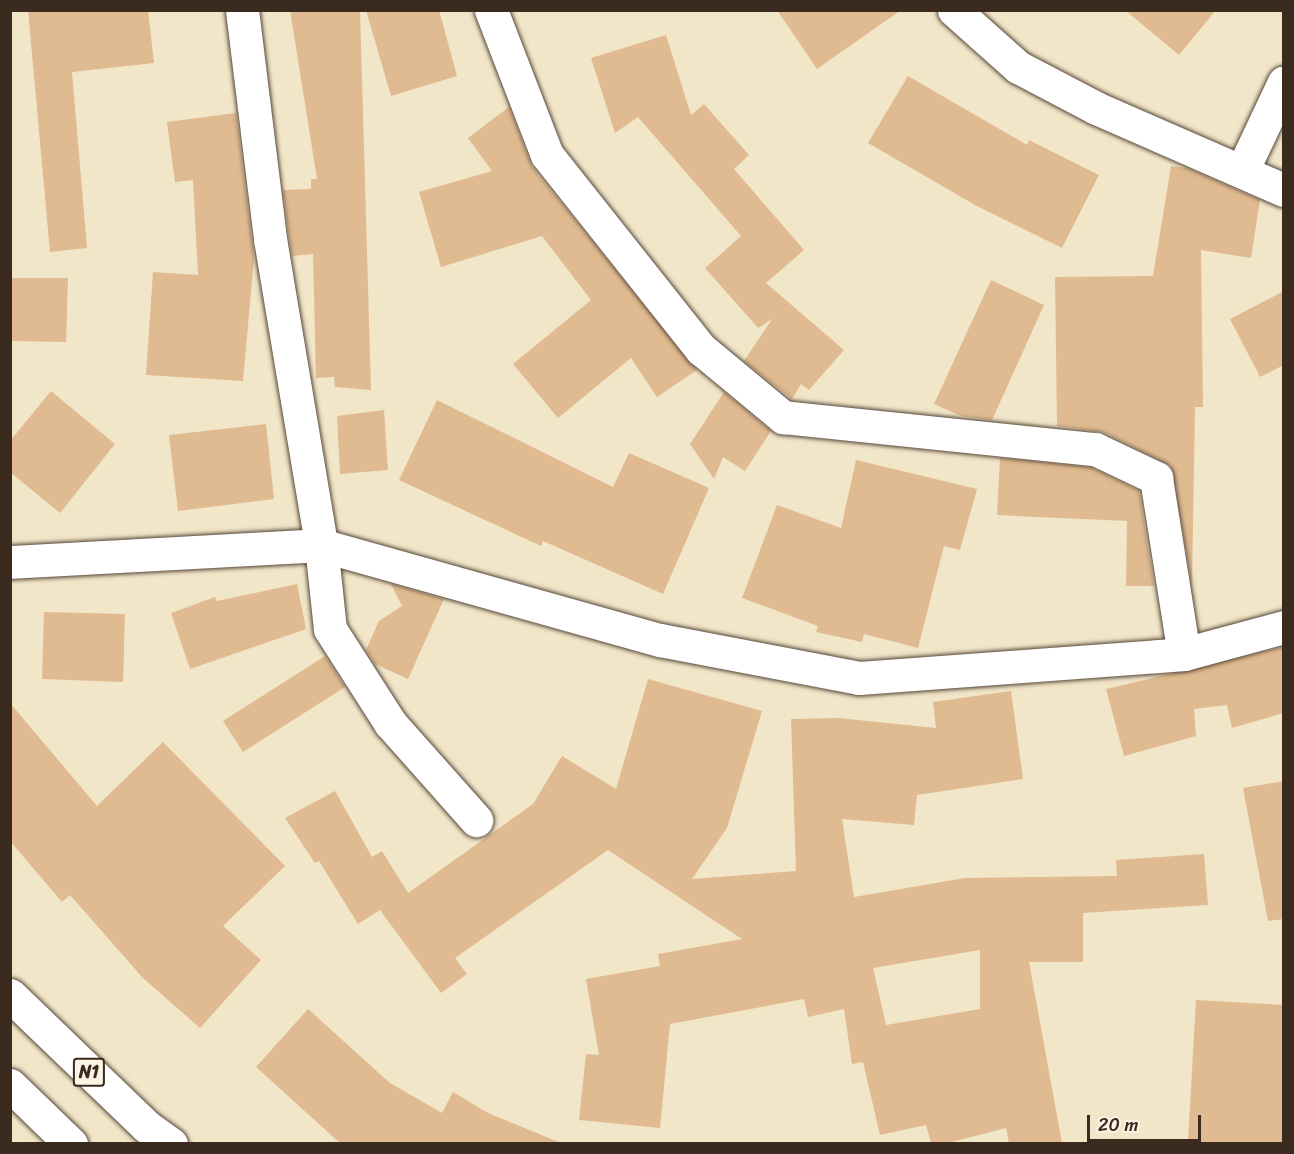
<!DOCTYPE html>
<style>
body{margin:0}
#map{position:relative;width:1294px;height:1154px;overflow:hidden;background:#f2e6c9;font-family:Sriracha,sans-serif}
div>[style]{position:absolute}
.building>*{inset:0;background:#e0ba90}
.roads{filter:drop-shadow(0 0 2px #564638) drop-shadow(0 0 2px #564638)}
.street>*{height:33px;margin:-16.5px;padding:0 16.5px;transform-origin:16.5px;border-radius:16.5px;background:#fff}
.highway>*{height:33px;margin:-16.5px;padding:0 16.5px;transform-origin:16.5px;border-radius:16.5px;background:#fff}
span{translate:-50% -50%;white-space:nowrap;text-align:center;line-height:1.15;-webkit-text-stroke:4.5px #fcf5e5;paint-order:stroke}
.shield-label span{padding:2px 4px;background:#fcf5e5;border:2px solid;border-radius:4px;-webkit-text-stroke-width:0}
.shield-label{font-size:18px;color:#3b2a1e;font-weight:700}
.frame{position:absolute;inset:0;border:12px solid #3b2a1e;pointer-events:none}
.scale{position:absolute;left:1087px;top:1115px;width:114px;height:27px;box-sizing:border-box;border:3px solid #3b2a1e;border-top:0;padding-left:8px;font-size:18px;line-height:21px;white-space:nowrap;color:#3b2a1e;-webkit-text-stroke:4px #fcf5e5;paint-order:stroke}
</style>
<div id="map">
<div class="building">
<div style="clip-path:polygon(28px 10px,148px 10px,154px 63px,72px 72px,87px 248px,50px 252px)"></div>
<div style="clip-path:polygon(290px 10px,360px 10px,371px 390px,335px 387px,334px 377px,316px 378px,313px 254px,292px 256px,283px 190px,311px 189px,311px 179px,317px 179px)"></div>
<div style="clip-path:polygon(366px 10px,439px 10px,457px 76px,391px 96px)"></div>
<div style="clip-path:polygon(777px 10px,901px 10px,817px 69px)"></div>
<div style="clip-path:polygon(1125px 10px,1216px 10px,1179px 55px)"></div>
<div style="clip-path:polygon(666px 35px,691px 115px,704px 104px,749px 155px,734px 169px,804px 250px,766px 283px,844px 350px,809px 390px,801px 384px,792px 399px,744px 361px,772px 319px,758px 328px,705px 268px,741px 236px,638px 117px,615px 133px,591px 58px)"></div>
<div style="clip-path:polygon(908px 76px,1027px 145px,1029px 140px,1099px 175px,1062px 248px,975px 205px,868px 143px)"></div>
<div style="clip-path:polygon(509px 107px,532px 167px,697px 370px,657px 397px,631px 358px,558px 418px,513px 364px,591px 300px,542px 236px,441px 267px,419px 192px,492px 171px,468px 138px)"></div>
<div style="clip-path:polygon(236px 113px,254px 258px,243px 381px,146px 375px,153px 272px,198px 275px,193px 180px,175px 182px,167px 122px)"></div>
<div style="clip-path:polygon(1171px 166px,1187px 168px,1260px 200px,1251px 258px,1201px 250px,1203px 407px,1195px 407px,1192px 584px,1171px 466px,1103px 432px,1057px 426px,1055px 277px,1153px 276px)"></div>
<div style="clip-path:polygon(10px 278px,68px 278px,66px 342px,10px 341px)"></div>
<div style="clip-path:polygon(991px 280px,1044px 305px,992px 420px,961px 416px,934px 404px)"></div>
<div style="clip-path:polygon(1284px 291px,1284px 365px,1260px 377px,1230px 319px)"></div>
<div style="clip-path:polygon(51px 391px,115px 444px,60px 513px,10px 472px,10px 441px)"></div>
<div style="clip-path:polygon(724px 392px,771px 431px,745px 471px,723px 457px,714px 479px,690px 444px)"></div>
<div style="clip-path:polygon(437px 400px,613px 487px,629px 453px,709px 488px,663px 594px,543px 541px,541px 546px,399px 480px)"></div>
<div style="clip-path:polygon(384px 410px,388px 470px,340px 474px,337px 416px)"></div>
<div style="clip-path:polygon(266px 424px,274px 499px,178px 511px,169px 435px)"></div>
<div style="clip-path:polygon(1000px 458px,1090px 467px,1139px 491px,1154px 586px,1126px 586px,1127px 521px,997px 515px)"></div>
<div style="clip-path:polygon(856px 460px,977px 489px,960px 550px,944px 546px,918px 648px,864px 634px,862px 642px,816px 632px,818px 626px,742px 598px,777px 505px,841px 528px)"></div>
<div style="clip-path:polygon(297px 584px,306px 629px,190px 669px,171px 613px,215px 597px,217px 601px)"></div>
<div style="clip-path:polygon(391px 584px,444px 599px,408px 679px,375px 664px,366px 650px,379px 621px,402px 606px)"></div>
<div style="clip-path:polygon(44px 612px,125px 614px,123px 682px,42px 679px)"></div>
<div style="clip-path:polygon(1284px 647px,1284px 713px,1232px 728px,1227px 705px,1194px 709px,1196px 736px,1124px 756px,1106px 689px)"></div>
<div style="clip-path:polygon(325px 656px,345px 687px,243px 752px,223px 721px)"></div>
<div style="clip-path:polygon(evenodd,648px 679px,762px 711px,727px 828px,692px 879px,796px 871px,791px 719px,838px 718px,936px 728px,933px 702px,1011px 691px,1023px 779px,917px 795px,914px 825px,842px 819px,854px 897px,965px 878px,1117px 876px,1116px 860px,1204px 854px,1208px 905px,1083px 913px,1083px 962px,1029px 962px,1062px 1143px,1009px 1143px,1006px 1128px,948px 1143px,931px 1143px,926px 1125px,880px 1135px,863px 1062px,852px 1064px,844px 1009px,808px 1017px,804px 999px,670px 1024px,660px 1128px,579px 1120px,586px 1054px,599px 1055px,586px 979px,660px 966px,658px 954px,742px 939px,608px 850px,455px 958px,467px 974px,441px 993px,380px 910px,358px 924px,319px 861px,315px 863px,285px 818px,335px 791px,372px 857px,382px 851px,408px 893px,533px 804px,562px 756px,616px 789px,648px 679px,980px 950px,980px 1009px,886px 1025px,873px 968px,980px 950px)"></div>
<div style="clip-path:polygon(10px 703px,97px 806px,163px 742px,285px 866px,223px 926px,261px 960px,200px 1028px,143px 978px,70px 895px,62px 902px,10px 841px)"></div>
<div style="clip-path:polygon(1284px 781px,1284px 919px,1268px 921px,1243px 788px)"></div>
<div style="clip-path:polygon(1196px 1000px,1284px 1005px,1284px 1143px,1188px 1142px)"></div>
<div style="clip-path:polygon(308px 1009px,390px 1083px,442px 1113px,453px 1092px,488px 1113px,561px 1143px,340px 1143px,256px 1067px)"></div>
</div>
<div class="roads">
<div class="street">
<div style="left:242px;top:10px;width:231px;rotate:83deg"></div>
<div style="left:270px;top:239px;width:310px;rotate:80.5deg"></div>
<div style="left:321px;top:545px;width:84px;rotate:83.9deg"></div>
<div style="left:330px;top:629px;width:112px;rotate:57.4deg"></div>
<div style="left:390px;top:723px;width:130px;rotate:48.4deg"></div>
<div style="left:491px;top:10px;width:155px;rotate:68.9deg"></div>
<div style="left:547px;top:155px;width:248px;rotate:51.6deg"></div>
<div style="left:701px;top:349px;width:107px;rotate:39.7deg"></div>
<div style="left:783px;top:417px;width:314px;rotate:5.9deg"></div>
<div style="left:1095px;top:449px;width:68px;rotate:25.4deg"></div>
<div style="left:1156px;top:478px;width:178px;rotate:81deg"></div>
<div style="left:954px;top:10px;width:86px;rotate:41.7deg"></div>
<div style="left:1018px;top:67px;width:88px;rotate:27.7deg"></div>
<div style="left:1096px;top:108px;width:205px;rotate:23.6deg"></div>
<div style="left:1242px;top:171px;width:98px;rotate:-64.7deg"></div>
<div style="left:10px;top:562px;width:311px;rotate:-3.1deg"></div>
<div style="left:321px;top:545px;width:352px;rotate:15.7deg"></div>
<div style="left:660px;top:640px;width:203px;rotate:10.8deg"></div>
<div style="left:859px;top:678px;width:326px;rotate:-4.2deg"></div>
<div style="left:1184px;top:654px;width:104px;rotate:-15.1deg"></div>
</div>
<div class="highway">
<div style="left:10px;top:995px;width:189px;rotate:43.9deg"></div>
<div style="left:146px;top:1126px;width:31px;rotate:36deg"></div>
<div style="left:10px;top:1085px;width:85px;rotate:44deg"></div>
</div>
</div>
<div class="shield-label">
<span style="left:89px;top:1072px">N1</span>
</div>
<div class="frame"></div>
<div class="scale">20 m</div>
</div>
